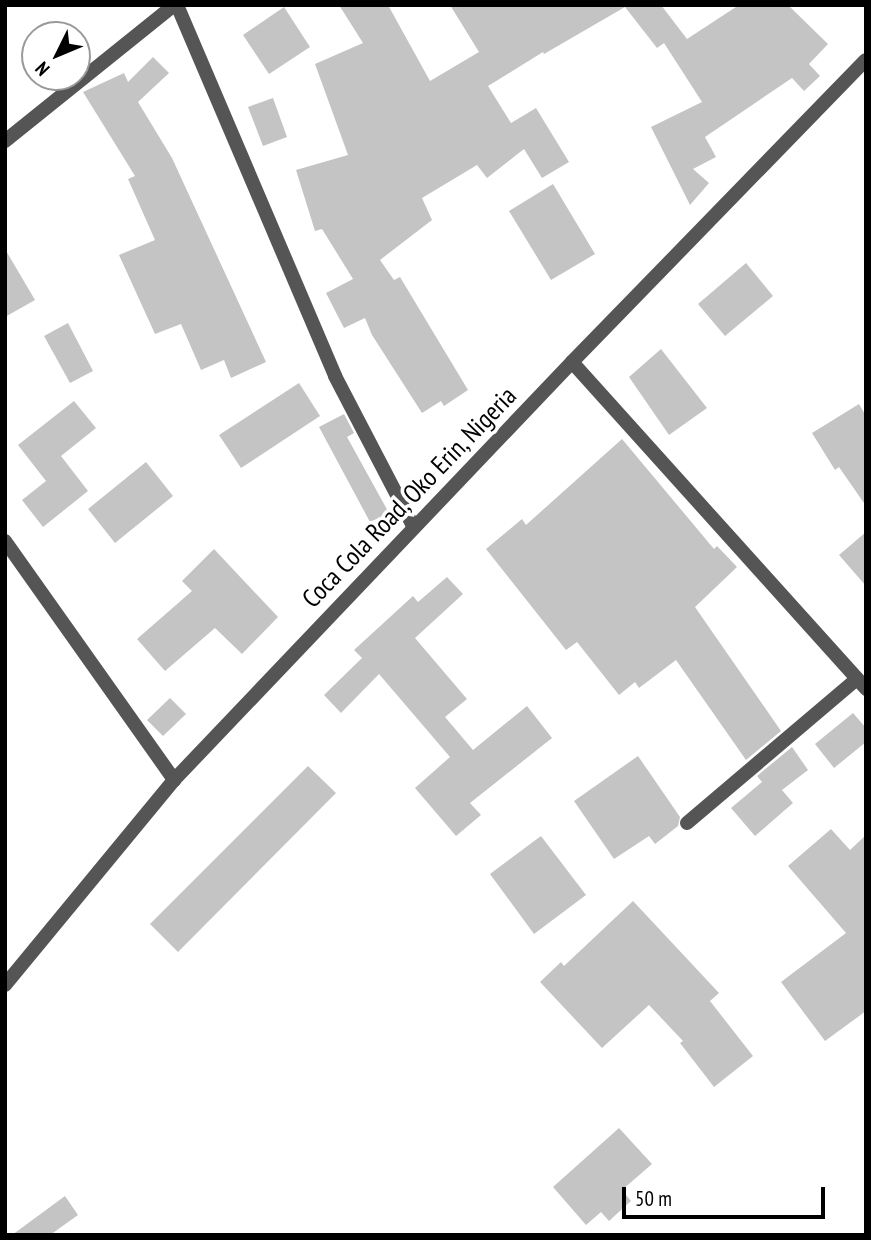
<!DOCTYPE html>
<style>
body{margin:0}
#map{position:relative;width:871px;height:1240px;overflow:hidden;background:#fff;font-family:"PT Sans Narrow",sans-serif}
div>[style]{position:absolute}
.building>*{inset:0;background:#c4c4c4}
.minor>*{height:14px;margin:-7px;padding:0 7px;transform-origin:7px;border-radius:7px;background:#555}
.tertiary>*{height:14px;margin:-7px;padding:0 7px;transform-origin:7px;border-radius:7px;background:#555}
span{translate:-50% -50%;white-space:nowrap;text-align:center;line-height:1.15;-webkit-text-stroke:7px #fff;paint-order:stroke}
.street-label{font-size:26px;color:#000}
.frame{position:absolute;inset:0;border:7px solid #000;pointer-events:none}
.north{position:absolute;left:21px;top:21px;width:70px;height:70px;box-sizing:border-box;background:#fff;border:2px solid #999;border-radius:50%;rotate:227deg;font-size:19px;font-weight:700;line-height:28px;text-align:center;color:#000}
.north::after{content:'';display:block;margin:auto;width:24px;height:32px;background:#000;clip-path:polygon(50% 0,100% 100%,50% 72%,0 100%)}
.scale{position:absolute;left:622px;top:1187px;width:203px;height:32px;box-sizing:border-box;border:4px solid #000;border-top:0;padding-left:9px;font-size:21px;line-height:24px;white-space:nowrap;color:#000;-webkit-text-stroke:5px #fff;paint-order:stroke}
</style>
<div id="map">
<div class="building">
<div style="clip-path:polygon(339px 5px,388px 5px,430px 81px,479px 52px,450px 5px,661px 5px,687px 39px,739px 5px,788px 5px,828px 44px,809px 64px,820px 76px,804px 91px,792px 78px,705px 137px,716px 157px,693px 169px,709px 183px,690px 205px,651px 127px,702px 102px,664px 43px,657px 48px,625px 7px,544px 54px,543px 52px,488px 86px,511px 123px,536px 108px,569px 162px,542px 178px,524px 149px,487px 178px,477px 165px,422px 198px,432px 220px,380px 260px,394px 280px,400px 277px,468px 390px,444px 406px,441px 401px,422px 413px,372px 335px,365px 318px,344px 328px,326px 293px,353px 279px,322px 229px,315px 231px,296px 170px,348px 155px,315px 64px,363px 43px)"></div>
<div style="clip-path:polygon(284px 7px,310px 47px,269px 74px,243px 35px)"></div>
<div style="clip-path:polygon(153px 57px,169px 73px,138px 102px,172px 158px,266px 362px,231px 378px,224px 360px,201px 370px,181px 324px,155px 334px,119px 255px,155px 240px,128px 179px,135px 176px,83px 92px,124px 73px,128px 82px)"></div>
<div style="clip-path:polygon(273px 98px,287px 137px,263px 146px,248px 107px)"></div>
<div style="clip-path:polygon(553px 184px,595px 254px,551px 280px,509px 211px)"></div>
<div style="clip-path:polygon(5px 249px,35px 300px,5px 317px)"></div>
<div style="clip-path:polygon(746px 263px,773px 296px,725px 336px,698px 304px)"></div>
<div style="clip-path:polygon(68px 323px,93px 371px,70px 383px,44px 336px)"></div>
<div style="clip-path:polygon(661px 349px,707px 408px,669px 435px,629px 377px)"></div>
<div style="clip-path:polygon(299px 383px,320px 416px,241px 468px,219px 435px)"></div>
<div style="clip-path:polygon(74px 401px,96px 428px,61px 456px,88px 491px,43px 527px,22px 500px,46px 481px,18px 445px)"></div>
<div style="clip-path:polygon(859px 404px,866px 416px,866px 506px,839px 467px,835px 470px,812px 433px)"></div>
<div style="clip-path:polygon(344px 414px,354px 433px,347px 437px,389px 513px,370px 522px,319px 427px)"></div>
<div style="clip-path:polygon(622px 439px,714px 549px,717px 546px,737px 567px,695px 607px,781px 731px,746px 760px,676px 660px,639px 688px,635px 682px,619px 695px,577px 642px,566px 650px,486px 549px,522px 519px,526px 525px)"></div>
<div style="clip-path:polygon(146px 462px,173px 496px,115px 543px,88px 509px)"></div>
<div style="clip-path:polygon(866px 532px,866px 586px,839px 555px)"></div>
<div style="clip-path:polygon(214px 549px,278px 617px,242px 654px,215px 628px,165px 671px,137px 639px,192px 591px,182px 581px)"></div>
<div style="clip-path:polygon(447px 577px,463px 594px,415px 638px,467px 699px,445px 717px,473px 750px,527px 706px,552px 738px,470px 803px,481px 815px,456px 836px,415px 788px,450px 757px,379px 674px,341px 713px,324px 695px,362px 658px,354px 650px,413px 596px,418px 602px)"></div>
<div style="clip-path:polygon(170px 698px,186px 714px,163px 736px,147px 720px)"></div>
<div style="clip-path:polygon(853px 713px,866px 728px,866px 742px,834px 768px,815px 744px)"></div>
<div style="clip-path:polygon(792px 747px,808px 770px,782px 790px,793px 803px,755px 836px,731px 808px,762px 782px,757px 776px)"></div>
<div style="clip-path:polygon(638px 756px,680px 817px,678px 826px,655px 844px,649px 836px,614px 859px,574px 801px)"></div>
<div style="clip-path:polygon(308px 766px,336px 793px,178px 952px,150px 924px)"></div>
<div style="clip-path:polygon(831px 829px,850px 850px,866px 835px,866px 1011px,825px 1041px,781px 982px,846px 933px,788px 866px)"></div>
<div style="clip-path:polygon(541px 836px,586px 895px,534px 934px,490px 874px)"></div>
<div style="clip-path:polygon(633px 901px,719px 993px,710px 1001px,753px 1056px,714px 1087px,680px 1043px,683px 1041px,649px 1005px,602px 1048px,540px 982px,561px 962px,564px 966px)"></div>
<div style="clip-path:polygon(619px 1128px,652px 1164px,622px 1190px,631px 1201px,609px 1221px,601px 1212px,586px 1225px,553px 1187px)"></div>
<div style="clip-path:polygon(65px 1196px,78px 1215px,50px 1235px,12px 1235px)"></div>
</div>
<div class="minor">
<div style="left:177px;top:5px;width:403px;rotate:66.9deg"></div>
<div style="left:335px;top:376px;width:171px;rotate:62.5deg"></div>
<div style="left:5px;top:141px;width:217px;rotate:-38.8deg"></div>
<div style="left:572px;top:362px;width:440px;rotate:48deg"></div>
<div style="left:5px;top:541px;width:293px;rotate:54.7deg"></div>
<div style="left:687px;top:823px;width:223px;rotate:-40.3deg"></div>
</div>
<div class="tertiary">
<div style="left:5px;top:985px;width:266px;rotate:-50.5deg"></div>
<div style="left:174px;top:780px;width:577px;rotate:-46.4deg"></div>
<div style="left:572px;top:362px;width:421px;rotate:-45.8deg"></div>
</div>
<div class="street-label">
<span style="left:409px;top:497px;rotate:-46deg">Coca Cola Road, Oko Erin, Nigeria</span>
</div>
<div class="frame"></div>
<div class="north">N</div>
<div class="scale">50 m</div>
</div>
